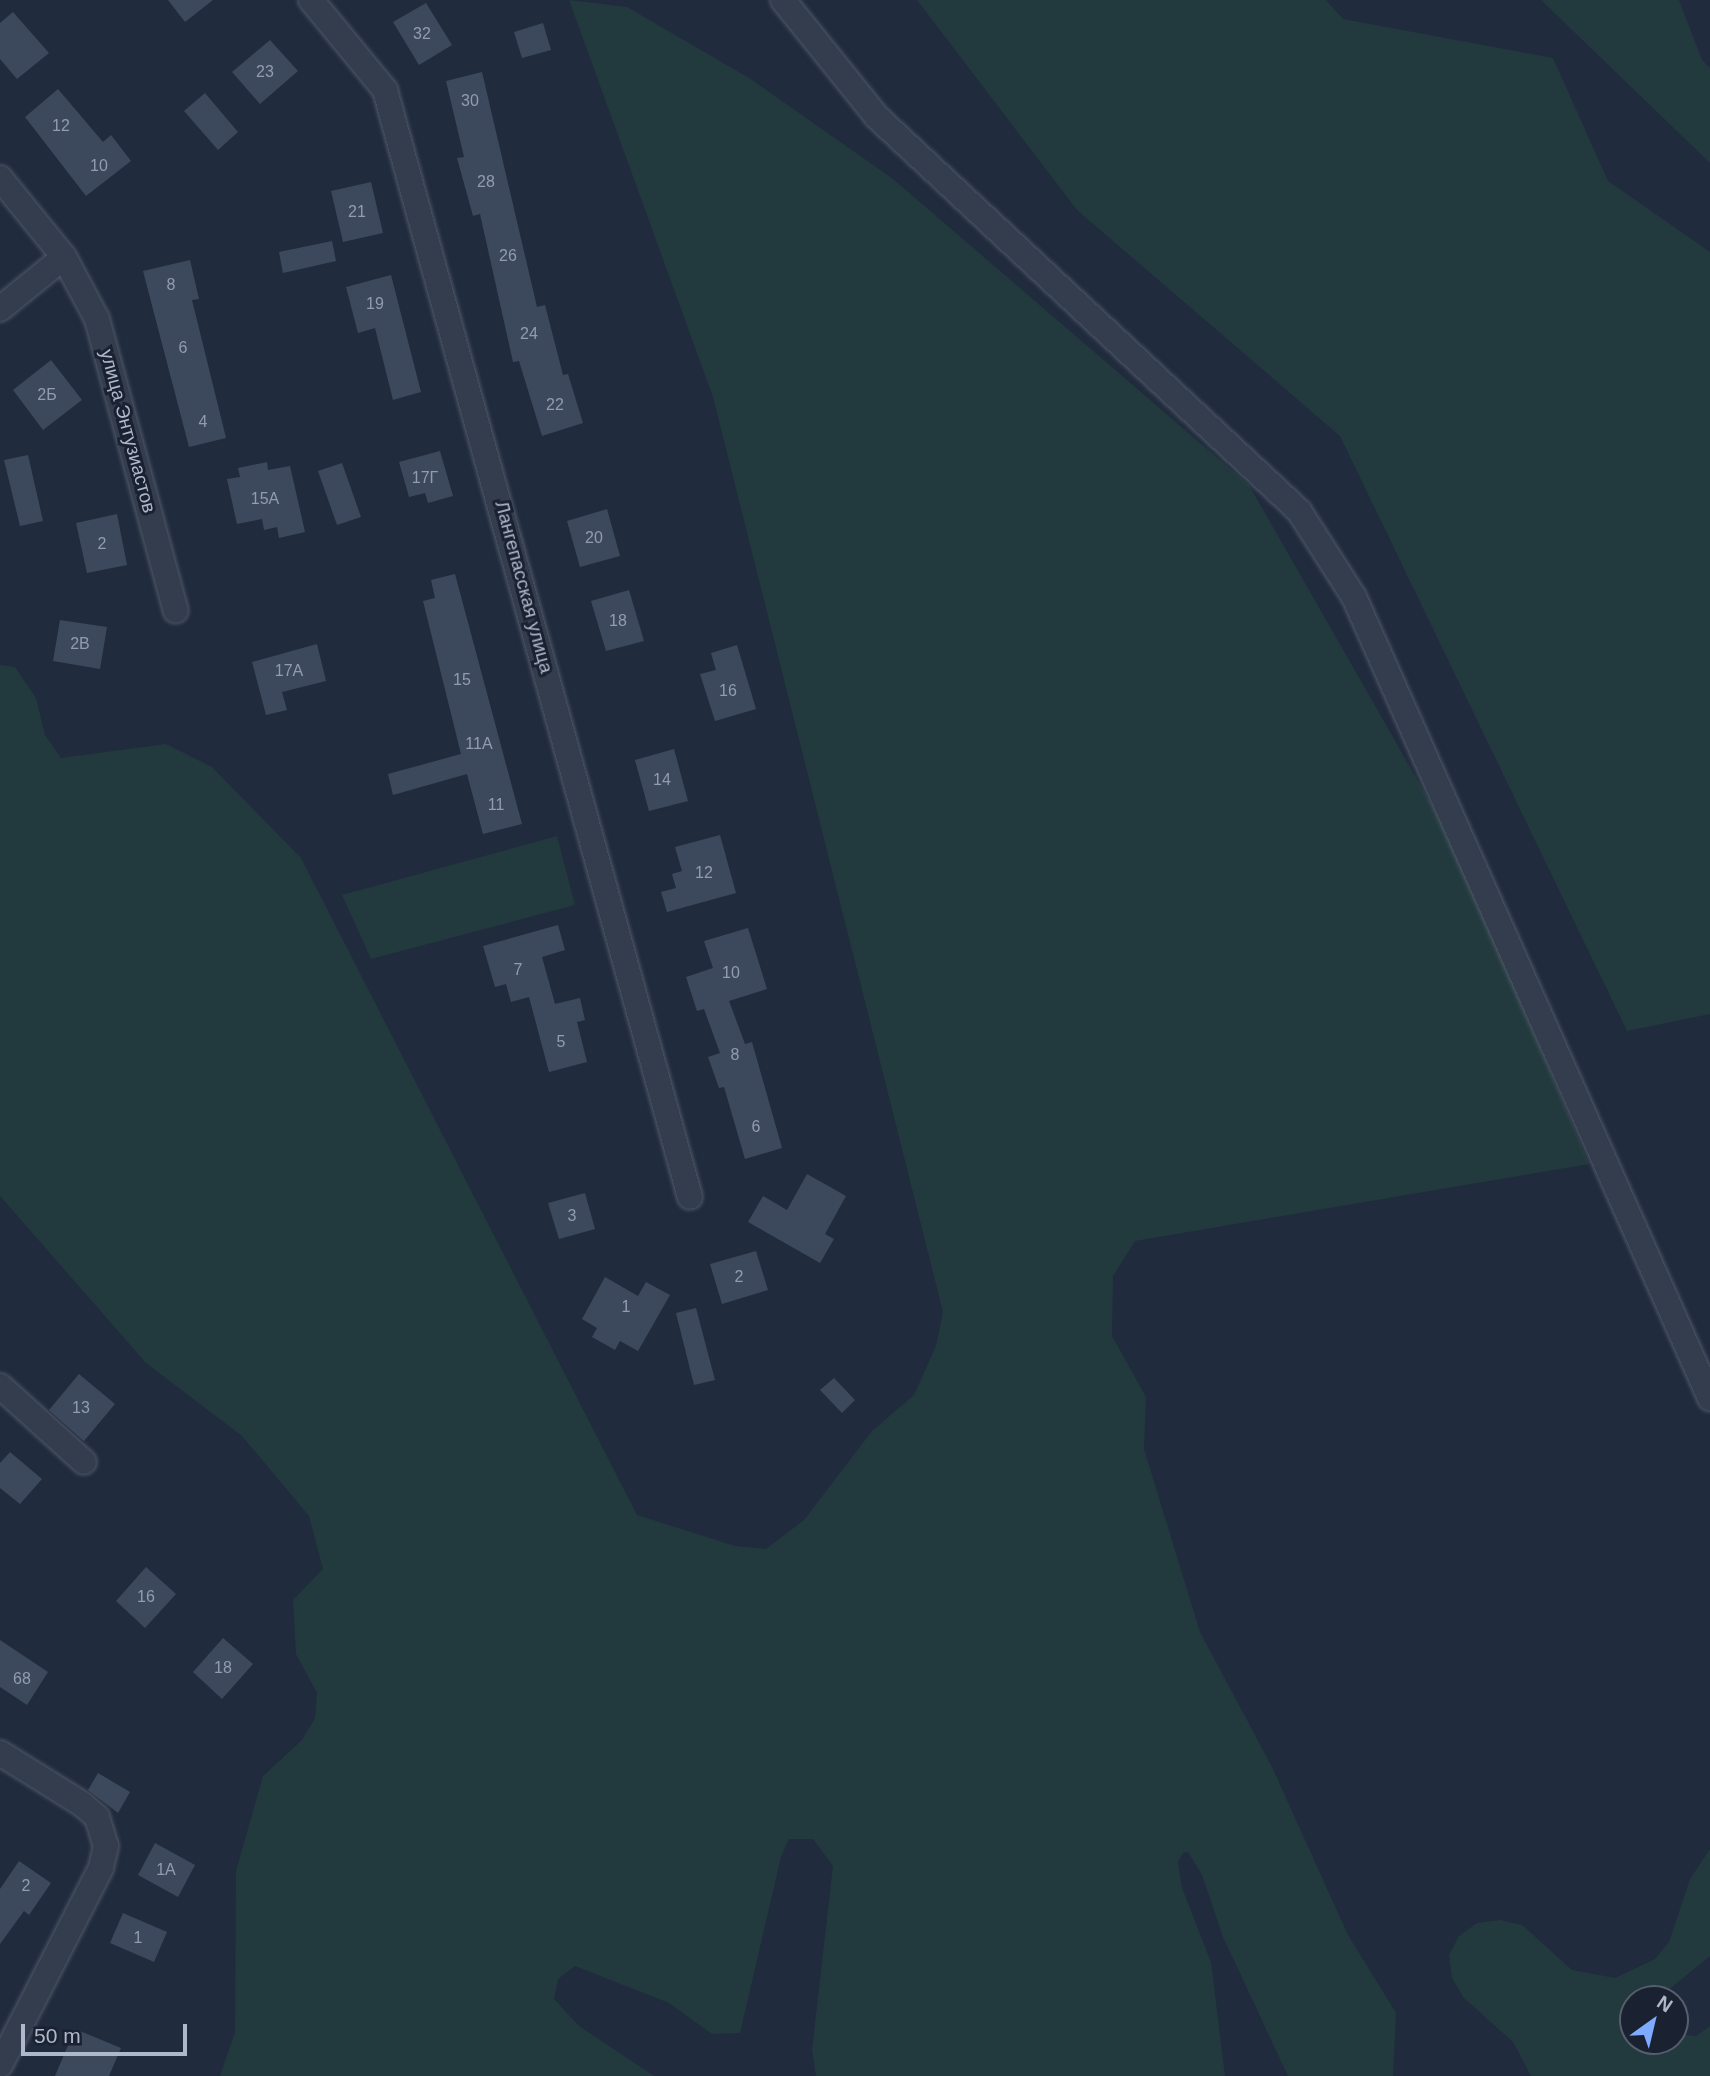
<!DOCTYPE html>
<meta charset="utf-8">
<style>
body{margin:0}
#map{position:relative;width:1710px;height:2076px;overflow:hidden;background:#202b3d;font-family:Helvetica,sans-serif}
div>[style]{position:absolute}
.green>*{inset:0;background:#223a3e}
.building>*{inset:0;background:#3c495d}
.roads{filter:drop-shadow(0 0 2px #4f5868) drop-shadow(0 0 2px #4f5868)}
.minor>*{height:24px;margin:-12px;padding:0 12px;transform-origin:12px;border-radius:12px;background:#343d4d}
span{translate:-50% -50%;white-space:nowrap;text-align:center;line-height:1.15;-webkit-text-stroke:6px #1a2232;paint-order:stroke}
.number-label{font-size:16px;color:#929cae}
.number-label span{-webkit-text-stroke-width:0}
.street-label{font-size:19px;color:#afb8c9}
.north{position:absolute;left:1619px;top:1985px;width:70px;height:70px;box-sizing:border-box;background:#1a2232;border:2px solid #565e6e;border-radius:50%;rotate:34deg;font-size:19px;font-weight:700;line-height:28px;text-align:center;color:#afb8c9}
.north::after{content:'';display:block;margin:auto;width:24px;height:32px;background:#7eaaff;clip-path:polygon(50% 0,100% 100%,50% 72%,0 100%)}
.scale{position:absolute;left:21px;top:2024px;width:166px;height:32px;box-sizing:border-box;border:4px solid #afb8c9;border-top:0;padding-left:9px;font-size:21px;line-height:24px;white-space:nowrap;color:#afb8c9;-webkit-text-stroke:5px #1a2232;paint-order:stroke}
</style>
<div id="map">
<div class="green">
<div style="clip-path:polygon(569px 0,627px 7px,749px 78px,893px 179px,1249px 485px,1454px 844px,1589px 1164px,1135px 1241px,1113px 1276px,1112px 1336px,1146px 1397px,1144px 1449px,1200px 1632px,1273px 1769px,1348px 1935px,1396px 2013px,1393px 2076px,1288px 2076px,1223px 1937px,1202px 1875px,1188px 1852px,1183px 1853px,1178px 1862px,1182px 1888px,1211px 1962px,1225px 2076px,816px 2076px,812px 2050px,833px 1866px,813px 1839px,789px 1839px,781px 1857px,740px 2033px,712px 2034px,669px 2003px,575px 1966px,558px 1979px,554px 1999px,579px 2026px,654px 2076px,220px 2076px,235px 2032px,236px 1871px,263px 1776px,302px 1740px,315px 1718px,317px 1693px,296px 1654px,293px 1600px,323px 1569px,309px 1516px,242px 1436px,146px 1363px,0 1196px,0 665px,15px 667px,36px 698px,45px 735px,61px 758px,166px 744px,212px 767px,301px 858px,637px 1515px,735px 1546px,766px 1549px,804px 1520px,872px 1431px,914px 1395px,936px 1346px,943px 1312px,713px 397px)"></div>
<div style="clip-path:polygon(917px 0,1326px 0,1343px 19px,1553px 58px,1608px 181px,1710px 252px,1710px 1014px,1627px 1031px,1340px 436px,1077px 210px)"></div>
<div style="clip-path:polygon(1541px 0,1679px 0,1702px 60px,1710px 68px,1710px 163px)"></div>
<div style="clip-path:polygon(557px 836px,575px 905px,371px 959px,342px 895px)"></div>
<div style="clip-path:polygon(1710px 1849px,1710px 1956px,1667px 1991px,1666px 1999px,1633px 1999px,1633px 2041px,1675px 2041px,1675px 2034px,1696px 2036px,1710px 2026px,1710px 2076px,1531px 2076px,1513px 2042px,1464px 1998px,1452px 1978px,1449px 1955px,1459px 1936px,1477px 1923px,1500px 1920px,1522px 1925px,1572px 1970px,1615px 1978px,1655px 1959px,1669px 1942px,1690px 1879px)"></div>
</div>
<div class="building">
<div style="clip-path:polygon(168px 0,213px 0,185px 22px)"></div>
<div style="clip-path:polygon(426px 3px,452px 45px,419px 65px,393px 22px)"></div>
<div style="clip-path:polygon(13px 12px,49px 53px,17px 79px,0 59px,0 23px)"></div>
<div style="clip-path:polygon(543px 23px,551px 50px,522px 58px,514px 32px)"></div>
<div style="clip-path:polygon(270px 40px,298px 71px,260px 104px,232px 72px)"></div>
<div style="clip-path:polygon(482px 72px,537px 307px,545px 305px,563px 375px,568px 374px,583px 423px,542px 436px,519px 361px,513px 362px,480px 214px,473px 216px,457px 158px,464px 157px,446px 81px)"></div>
<div style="clip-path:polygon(58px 89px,103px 142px,111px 135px,131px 161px,86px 196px,25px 117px)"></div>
<div style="clip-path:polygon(205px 93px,238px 132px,218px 150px,184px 111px)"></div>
<div style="clip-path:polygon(371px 182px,383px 233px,343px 242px,331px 191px)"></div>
<div style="clip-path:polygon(332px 241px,336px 261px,283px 273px,279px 252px)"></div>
<div style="clip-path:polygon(190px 260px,199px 299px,192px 300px,226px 438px,189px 447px,143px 271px)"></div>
<div style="clip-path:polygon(391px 275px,421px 392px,393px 400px,375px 328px,358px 333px,346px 287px)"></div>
<div style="clip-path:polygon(51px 360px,82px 400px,43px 430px,13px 390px)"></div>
<div style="clip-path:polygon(440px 451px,453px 496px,428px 503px,425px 493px,409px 497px,399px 462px)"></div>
<div style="clip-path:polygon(28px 455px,43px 521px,20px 526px,4px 460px)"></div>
<div style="clip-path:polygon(267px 462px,268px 470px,290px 466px,305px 532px,279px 538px,277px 527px,264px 530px,262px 519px,237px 524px,227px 479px,240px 477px,238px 468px)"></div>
<div style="clip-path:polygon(342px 463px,361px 517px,337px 525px,318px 471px)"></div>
<div style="clip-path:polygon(607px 509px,620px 556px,580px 567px,567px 521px)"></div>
<div style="clip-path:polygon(117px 514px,127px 565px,87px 573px,76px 523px)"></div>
<div style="clip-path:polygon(455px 574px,522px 824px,483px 834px,467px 774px,393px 795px,388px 774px,461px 754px,423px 601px,435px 598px,431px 580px)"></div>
<div style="clip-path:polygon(629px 590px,644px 641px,606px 651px,591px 601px)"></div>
<div style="clip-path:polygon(60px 620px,107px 627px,100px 669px,53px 661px)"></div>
<div style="clip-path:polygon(317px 644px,326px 681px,282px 692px,287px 710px,266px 715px,252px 662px)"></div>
<div style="clip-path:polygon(737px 645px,756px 709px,715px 721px,700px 674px,716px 670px,711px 653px)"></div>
<div style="clip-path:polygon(674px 749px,688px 801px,649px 811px,635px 760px)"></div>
<div style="clip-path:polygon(720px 835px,736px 893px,667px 912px,661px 892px,676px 888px,672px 874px,682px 871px,675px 847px)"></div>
<div style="clip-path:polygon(558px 925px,565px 950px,542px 957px,555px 1004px,580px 998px,585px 1020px,577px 1022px,587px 1062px,549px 1072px,529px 997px,511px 1002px,506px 984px,495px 987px,483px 946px)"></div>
<div style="clip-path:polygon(748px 928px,767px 989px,729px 1001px,745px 1044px,752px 1042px,782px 1148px,745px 1159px,724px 1087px,719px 1088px,708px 1057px,720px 1053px,704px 1009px,697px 1011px,686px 977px,713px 968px,704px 941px)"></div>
<div style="clip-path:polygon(807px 1174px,846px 1196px,825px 1234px,834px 1239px,820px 1263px,748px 1222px,763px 1196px,787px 1210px)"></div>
<div style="clip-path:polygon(585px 1193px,595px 1229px,559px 1239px,548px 1203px)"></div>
<div style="clip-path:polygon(756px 1251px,768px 1290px,722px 1304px,710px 1264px)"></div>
<div style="clip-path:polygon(605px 1277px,638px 1296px,646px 1282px,670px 1295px,638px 1351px,620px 1341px,615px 1350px,592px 1337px,597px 1328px,582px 1319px)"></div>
<div style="clip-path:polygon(696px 1308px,715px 1380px,694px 1385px,676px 1313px)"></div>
<div style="clip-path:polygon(79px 1374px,115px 1404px,84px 1441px,49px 1410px)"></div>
<div style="clip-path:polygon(834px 1378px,855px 1400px,842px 1413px,820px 1390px)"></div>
<div style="clip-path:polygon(10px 1452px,42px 1479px,20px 1504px,0 1488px,0 1463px)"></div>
<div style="clip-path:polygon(146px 1567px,176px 1594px,145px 1628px,116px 1601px)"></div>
<div style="clip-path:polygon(223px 1638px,253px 1664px,222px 1699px,193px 1672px)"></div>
<div style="clip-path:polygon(0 1640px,48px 1672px,27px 1705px,0 1687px)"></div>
<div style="clip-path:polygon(98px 1773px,130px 1792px,118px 1813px,88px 1790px)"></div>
<div style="clip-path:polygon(155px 1843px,195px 1865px,178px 1897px,138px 1875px)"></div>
<div style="clip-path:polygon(19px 1861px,51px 1883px,29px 1915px,24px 1911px,0 1944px,0 1889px)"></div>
<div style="clip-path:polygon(123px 1913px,167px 1932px,154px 1962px,110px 1943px)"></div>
<div style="clip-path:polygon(75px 2029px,121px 2048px,109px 2076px,55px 2076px)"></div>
</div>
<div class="roads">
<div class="minor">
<div style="left:311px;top:0;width:117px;rotate:50.6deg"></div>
<div style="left:385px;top:90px;width:1148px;rotate:74.6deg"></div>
<div style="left:783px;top:0;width:150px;rotate:51.2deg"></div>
<div style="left:877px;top:117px;width:577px;rotate:43.03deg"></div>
<div style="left:1299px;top:511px;width:102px;rotate:57.4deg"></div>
<div style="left:1354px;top:597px;width:877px;rotate:66.04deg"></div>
<div style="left:0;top:178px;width:102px;rotate:51deg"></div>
<div style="left:64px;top:257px;width:70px;rotate:62deg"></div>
<div style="left:97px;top:319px;width:302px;rotate:74.9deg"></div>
<div style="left:0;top:309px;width:82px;rotate:-39.1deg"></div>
<div style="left:0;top:1386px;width:113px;rotate:42.1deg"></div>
<div style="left:0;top:1753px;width:97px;rotate:31.9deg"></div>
<div style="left:82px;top:1804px;width:20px;rotate:41deg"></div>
<div style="left:97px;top:1817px;width:30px;rotate:73deg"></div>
<div style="left:106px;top:1846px;width:23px;rotate:103deg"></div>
<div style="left:101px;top:1868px;width:221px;rotate:117.1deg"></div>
</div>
</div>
<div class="number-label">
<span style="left:422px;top:34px">32</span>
<span style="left:265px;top:72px">23</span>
<span style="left:470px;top:101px">30</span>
<span style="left:61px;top:126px">12</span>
<span style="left:99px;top:166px">10</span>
<span style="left:486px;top:182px">28</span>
<span style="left:357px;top:212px">21</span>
<span style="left:508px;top:256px">26</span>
<span style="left:171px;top:285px">8</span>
<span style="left:375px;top:304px">19</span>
<span style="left:529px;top:334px">24</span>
<span style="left:183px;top:348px">6</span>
<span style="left:47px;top:395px">2Б</span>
<span style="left:555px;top:405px">22</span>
<span style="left:203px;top:422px">4</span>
<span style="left:425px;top:478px">17Г</span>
<span style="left:265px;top:499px">15А</span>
<span style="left:594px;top:538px">20</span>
<span style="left:102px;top:544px">2</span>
<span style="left:618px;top:621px">18</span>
<span style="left:80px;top:644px">2В</span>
<span style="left:289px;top:671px">17А</span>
<span style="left:462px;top:680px">15</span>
<span style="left:728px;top:691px">16</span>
<span style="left:479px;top:744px">11А</span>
<span style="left:662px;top:780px">14</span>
<span style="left:496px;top:805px">11</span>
<span style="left:704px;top:873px">12</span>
<span style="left:518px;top:970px">7</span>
<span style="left:731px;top:973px">10</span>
<span style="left:561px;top:1042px">5</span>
<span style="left:735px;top:1055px">8</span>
<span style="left:756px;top:1127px">6</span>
<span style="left:572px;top:1216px">3</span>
<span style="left:739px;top:1277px">2</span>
<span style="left:626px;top:1307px">1</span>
<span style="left:81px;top:1408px">13</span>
<span style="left:146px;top:1597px">16</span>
<span style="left:223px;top:1668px">18</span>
<span style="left:22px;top:1679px">68</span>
<span style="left:166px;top:1870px">1А</span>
<span style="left:26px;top:1886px">2</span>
<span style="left:138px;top:1938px">1</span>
</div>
<div class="street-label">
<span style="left:128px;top:431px;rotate:75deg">улица Энтузиастов</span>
<span style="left:524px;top:587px;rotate:75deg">Лангепасская улица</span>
</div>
<div class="north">N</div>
<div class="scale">50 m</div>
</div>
